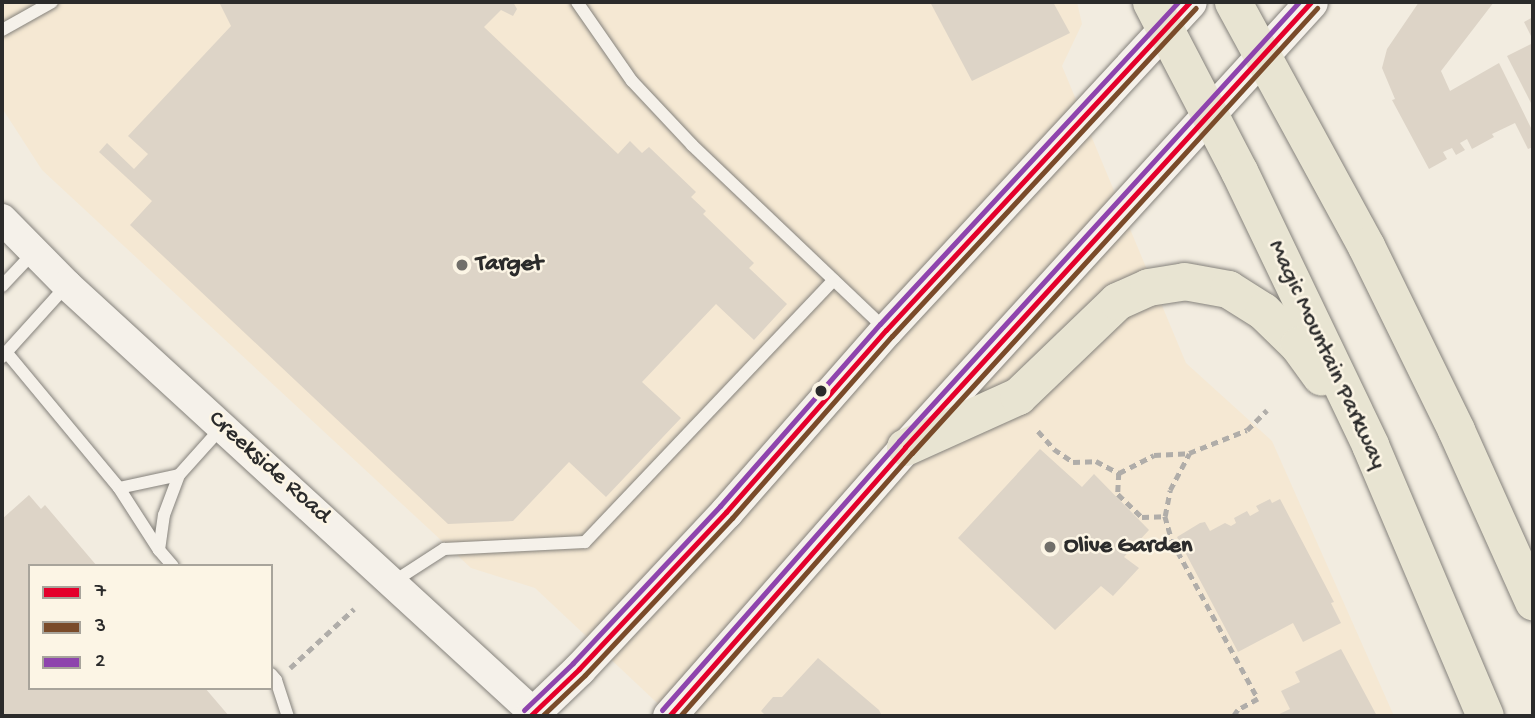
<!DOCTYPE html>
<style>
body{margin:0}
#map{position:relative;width:1535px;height:718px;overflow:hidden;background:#f2ece0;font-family:"Gochi Hand",sans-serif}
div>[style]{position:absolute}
.built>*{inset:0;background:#f5e8d3}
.building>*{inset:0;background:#ddd4c7}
.path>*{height:4.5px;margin-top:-2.25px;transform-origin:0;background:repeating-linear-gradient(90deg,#b0ada9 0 7px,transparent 0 12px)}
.roads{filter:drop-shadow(0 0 2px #85827c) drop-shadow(0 0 2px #85827c)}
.service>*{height:12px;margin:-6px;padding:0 6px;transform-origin:6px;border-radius:6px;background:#f5f1ea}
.tertiary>*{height:30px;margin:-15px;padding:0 15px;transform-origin:15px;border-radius:15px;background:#f5f1ea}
.secondary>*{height:33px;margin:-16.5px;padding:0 16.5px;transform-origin:16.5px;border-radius:16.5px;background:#f5f1ea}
.primary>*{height:37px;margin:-18.5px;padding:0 18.5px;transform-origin:18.5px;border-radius:18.5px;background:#e8e4d2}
.bus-1>*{height:5px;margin:-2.5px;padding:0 2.5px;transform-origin:2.5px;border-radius:2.5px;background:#e4002b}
.bus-2>*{height:5px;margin:-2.5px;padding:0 2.5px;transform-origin:2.5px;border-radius:2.5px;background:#7a4b2a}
.bus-3>*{height:5px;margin:-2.5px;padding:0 2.5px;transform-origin:2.5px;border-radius:2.5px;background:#8e44ad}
.dots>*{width:19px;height:19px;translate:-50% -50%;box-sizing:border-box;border:4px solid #fcf5e5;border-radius:50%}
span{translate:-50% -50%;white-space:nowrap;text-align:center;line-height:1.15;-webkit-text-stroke:5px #fcf5e5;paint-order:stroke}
.poi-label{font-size:24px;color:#2b2b2b;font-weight:700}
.left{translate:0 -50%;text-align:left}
.street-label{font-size:24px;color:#2b2b2b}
.frame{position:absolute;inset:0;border:4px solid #2b2b2b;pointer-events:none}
.legend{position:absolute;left:28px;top:564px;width:245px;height:126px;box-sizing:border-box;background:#fcf5e5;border:2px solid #a8a49b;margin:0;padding:9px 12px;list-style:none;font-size:21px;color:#2b2b2b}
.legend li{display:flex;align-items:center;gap:14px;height:35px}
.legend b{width:35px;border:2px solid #a8a49b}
</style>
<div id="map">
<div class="built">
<div style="clip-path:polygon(2px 2px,1077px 2px,1082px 24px,1062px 66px,1186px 363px,1272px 441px,1394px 716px,671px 716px,535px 588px,471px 568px,42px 170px,2px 108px)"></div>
</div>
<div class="building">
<div style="clip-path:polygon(219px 2px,513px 2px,517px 9px,513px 16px,501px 10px,484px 27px,618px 154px,630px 141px,642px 153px,649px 147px,696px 192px,691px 197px,706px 211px,703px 214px,754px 263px,749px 268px,787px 304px,754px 340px,716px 304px,642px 382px,681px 418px,606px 497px,569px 462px,513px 521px,448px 524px,130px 225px,152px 201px,99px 152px,107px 143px,134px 169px,148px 154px,128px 136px,231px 26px)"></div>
<div style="clip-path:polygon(930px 2px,1053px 2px,1070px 33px,972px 81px)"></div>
<div style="clip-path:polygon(1419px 2px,1494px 2px,1441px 71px,1450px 91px,1499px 63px,1533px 132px,1533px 147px,1528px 149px,1515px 123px,1492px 134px,1494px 137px,1472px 149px,1467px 139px,1460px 143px,1465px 150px,1456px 155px,1452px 148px,1443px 152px,1447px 159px,1429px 169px,1392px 100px,1395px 99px,1382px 68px,1387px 49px)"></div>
<div style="clip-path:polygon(1533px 17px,1533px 40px,1524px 22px)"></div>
<div style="clip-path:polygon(1533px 43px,1533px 107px,1507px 56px)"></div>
<div style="clip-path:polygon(1040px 449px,1082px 487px,1094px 474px,1149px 530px,1124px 557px,1139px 568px,1113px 596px,1101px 586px,1055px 630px,958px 538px)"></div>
<div style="clip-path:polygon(29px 495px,41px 509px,45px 505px,97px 566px,30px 566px,30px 688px,205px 688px,229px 716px,2px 716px,2px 519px)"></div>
<div style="clip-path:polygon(1270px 499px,1272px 503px,1280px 499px,1334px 602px,1331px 603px,1341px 623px,1303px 642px,1293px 623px,1238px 652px,1177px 537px,1200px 523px,1205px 522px,1210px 531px,1225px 523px,1231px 526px,1236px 523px,1234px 518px,1247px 511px,1250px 516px,1259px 511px,1256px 506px)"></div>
<div style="clip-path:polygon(1341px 649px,1377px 716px,1275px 716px,1290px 709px,1281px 691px,1300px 682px,1295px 672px)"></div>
<div style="clip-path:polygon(818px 658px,879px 710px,882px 716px,762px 716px,764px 714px,761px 711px,773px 697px,782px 697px)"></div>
</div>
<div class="path">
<div style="left:1038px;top:431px;width:24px;rotate:48deg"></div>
<div style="left:1054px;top:449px;width:23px;rotate:34deg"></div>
<div style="left:1073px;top:462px;width:23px;rotate:-2deg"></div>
<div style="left:1096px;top:461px;width:26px;rotate:28deg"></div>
<div style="left:1119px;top:473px;width:39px;rotate:-27deg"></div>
<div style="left:1154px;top:455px;width:35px;rotate:-3deg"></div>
<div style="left:1189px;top:453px;width:62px;rotate:-21.6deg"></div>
<div style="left:1247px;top:430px;width:28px;rotate:-45deg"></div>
<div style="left:1119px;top:473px;width:21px;rotate:93deg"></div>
<div style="left:1118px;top:494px;width:33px;rotate:44deg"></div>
<div style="left:1142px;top:517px;width:23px;rotate:-2deg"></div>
<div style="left:1165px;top:516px;width:26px;rotate:-79deg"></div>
<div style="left:1170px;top:490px;width:41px;rotate:-62.2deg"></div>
<div style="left:1165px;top:516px;width:26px;rotate:74deg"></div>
<div style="left:1172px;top:541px;width:180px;rotate:61.4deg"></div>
<div style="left:1258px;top:699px;width:23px;rotate:151deg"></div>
<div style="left:1238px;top:710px;width:7px;rotate:124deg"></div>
<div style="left:290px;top:668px;width:87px;rotate:-42.7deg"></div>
</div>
<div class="roads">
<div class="service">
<div style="left:577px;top:2px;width:96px;rotate:55.2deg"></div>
<div style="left:632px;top:81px;width:88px;rotate:46.8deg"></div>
<div style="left:692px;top:145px;width:268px;rotate:43.6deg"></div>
<div style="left:2px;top:30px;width:57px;rotate:-29.2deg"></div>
<div style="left:2px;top:286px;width:45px;rotate:-46.8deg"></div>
<div style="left:7px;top:353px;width:175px;rotate:50.3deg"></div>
<div style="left:119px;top:488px;width:74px;rotate:57.2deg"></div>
<div style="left:159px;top:550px;width:21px;rotate:49deg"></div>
<div style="left:2px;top:357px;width:97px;rotate:-47.9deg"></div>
<div style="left:119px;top:488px;width:61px;rotate:-12.2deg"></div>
<div style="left:159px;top:550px;width:35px;rotate:-82deg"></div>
<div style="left:164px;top:515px;width:43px;rotate:-69.4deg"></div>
<div style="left:179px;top:475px;width:66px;rotate:-48.1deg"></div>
<div style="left:393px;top:582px;width:61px;rotate:-32.9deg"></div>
<div style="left:444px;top:549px;width:141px;rotate:-2.8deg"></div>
<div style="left:585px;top:542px;width:361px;rotate:-46.5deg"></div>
<div style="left:271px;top:674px;width:8px;rotate:50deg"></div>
<div style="left:276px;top:680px;width:38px;rotate:72deg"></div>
</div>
<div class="tertiary">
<div style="left:2px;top:219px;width:93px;rotate:45.4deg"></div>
<div style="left:67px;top:285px;width:638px;rotate:42.52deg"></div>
</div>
<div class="secondary">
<div style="left:530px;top:716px;width:68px;rotate:-43.8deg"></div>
<div style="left:579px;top:669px;width:215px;rotate:-46.9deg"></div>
<div style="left:726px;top:512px;width:242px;rotate:-48.7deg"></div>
<div style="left:886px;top:330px;width:447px;rotate:-47.2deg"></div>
<div style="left:669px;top:716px;width:358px;rotate:-48.7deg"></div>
<div style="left:905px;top:447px;width:602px;rotate:-47.62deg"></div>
</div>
<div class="primary">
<div style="left:1151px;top:2px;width:191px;rotate:62.5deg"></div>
<div style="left:1239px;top:171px;width:304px;rotate:64.4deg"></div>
<div style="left:1370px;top:445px;width:294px;rotate:67deg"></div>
<div style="left:1233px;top:2px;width:278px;rotate:61.4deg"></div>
<div style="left:1366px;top:246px;width:205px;rotate:63.9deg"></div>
<div style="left:1456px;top:430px;width:188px;rotate:65.8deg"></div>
<div style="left:905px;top:447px;width:124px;rotate:-24.3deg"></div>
<div style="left:1018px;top:396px;width:137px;rotate:-43.8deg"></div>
<div style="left:1117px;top:301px;width:34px;rotate:-24deg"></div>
<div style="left:1148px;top:287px;width:36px;rotate:-9deg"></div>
<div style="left:1184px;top:281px;width:45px;rotate:10.3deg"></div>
<div style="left:1228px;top:289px;width:41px;rotate:32.2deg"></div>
<div style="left:1263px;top:311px;width:49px;rotate:44.2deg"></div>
<div style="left:1298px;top:345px;width:39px;rotate:54deg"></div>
</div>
</div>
<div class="bus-1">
<div style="left:530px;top:716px;width:68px;rotate:-43.8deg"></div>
<div style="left:579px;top:669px;width:215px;rotate:-46.9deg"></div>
<div style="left:726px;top:512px;width:242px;rotate:-48.7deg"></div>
<div style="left:886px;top:330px;width:447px;rotate:-47.2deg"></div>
<div style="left:669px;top:716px;width:358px;rotate:-48.7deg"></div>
<div style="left:905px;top:447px;width:602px;rotate:-47.62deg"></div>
</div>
<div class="bus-2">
<div style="left:542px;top:716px;width:59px;rotate:-43.6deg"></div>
<div style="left:585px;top:675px;width:215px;rotate:-46.9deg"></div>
<div style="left:732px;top:518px;width:242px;rotate:-48.7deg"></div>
<div style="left:892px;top:336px;width:447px;rotate:-47.2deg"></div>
<div style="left:680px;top:716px;width:351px;rotate:-48.6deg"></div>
<div style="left:912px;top:453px;width:602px;rotate:-47.69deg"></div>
</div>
<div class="bus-3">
<div style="left:524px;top:710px;width:68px;rotate:-43.8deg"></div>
<div style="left:573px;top:663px;width:215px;rotate:-46.9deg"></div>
<div style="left:720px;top:506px;width:242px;rotate:-48.7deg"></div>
<div style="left:880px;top:324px;width:439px;rotate:-47.2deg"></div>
<div style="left:662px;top:710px;width:359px;rotate:-48.6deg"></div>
<div style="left:899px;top:441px;width:594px;rotate:-47.66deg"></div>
</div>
<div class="dots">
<div style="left:462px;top:265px;background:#716f6a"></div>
<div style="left:821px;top:391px;background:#2b2b2b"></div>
<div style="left:1050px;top:547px;background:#716f6a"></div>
</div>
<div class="poi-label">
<span class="left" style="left:476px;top:265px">Target</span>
<span class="left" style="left:1064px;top:547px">Olive Garden</span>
</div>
<div class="street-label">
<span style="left:1326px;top:355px;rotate:65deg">Magic Mountain Parkway</span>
<span style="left:269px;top:468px;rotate:42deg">Creekside Road</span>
</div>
<div class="frame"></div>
<ul class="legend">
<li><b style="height:9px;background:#e4002b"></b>7</li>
<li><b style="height:9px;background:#7a4b2a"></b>3</li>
<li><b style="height:9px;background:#8e44ad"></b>2</li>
</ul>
</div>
